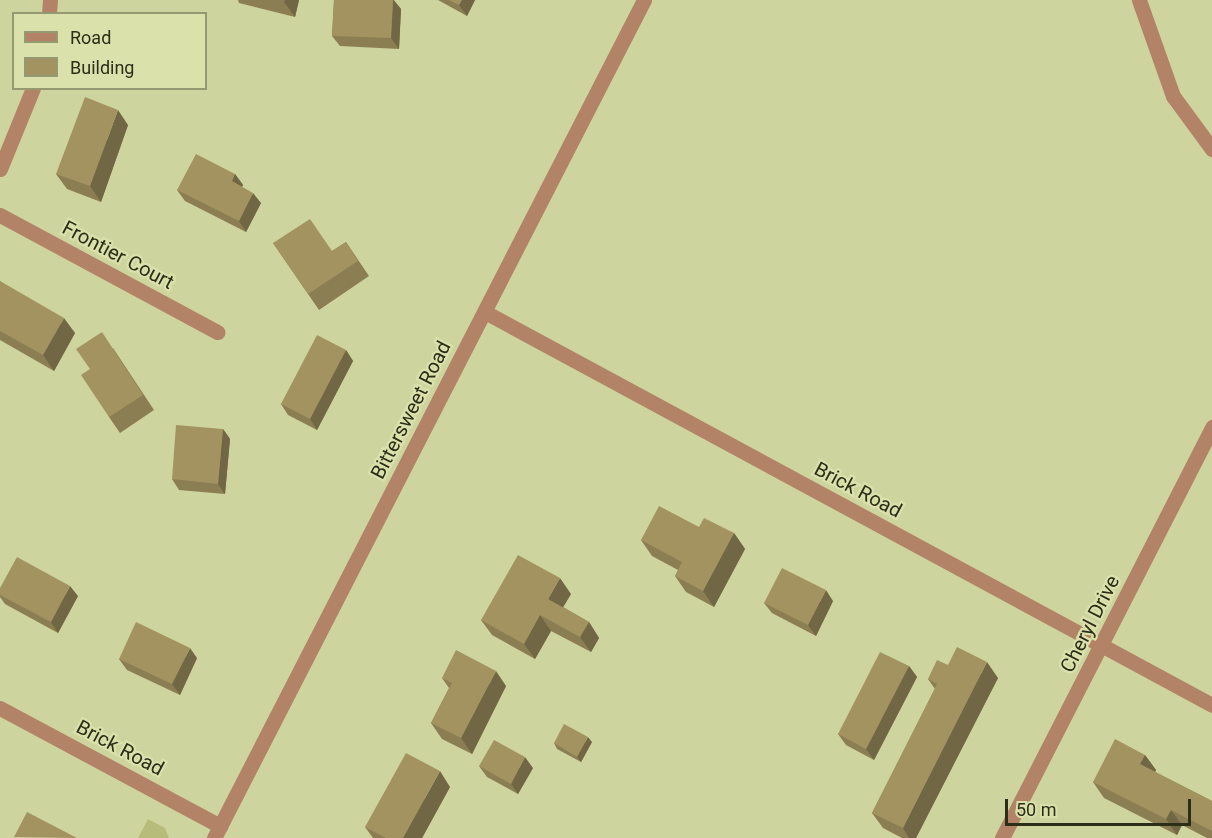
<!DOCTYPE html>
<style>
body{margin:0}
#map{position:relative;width:1212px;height:838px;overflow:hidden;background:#ced49e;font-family:Roboto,sans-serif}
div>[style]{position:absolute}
.green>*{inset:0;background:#b7bc7b}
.minor>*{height:15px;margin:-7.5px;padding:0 7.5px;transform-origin:7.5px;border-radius:7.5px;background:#b28366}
.tertiary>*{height:15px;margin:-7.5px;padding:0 7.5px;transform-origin:7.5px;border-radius:7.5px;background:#b28366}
.wall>*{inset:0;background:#8c7e53}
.shaded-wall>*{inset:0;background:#726744}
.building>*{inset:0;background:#a39361}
span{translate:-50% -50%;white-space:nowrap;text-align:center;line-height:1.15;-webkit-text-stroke:4.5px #dbe1ab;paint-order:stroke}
.street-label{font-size:20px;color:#2c2e19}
.legend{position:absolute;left:12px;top:12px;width:195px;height:78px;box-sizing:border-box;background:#dbe1ab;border:2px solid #959971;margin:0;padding:8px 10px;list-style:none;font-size:18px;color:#2c2e19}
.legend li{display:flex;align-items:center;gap:12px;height:30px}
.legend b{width:30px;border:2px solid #959971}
.scale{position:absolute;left:1005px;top:799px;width:186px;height:27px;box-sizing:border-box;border:3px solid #2c2e19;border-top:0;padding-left:8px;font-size:18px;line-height:21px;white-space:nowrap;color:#2c2e19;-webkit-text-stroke:4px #dbe1ab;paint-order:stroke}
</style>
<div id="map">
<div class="green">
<div style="clip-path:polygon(148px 819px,165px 828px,169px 838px,138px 838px)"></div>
</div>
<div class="minor">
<div style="left:1139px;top:0;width:102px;rotate:70.5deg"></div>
<div style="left:1173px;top:96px;width:66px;rotate:53.7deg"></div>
<div style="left:49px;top:14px;width:14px;rotate:-86deg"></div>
<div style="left:0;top:169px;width:87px;rotate:-67.8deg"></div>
<div style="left:0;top:215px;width:247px;rotate:28.3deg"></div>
<div style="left:485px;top:312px;width:826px;rotate:28.39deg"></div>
<div style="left:0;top:708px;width:250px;rotate:28.2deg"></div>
<div style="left:1002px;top:838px;width:462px;rotate:-62.9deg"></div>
</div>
<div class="tertiary">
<div style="left:214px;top:838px;width:942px;rotate:-62.84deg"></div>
</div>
<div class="wall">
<div style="clip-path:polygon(238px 0,299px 0,295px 17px,239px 3px)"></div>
<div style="clip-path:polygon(334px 0,394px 0,401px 9px,399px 49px,340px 46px,332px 36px)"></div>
<div style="clip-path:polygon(438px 0,475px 0,467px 16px)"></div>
<div style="clip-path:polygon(128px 125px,101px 202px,67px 189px,56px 174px)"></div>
<div style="clip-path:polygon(235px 174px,243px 185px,242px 187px,261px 203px,246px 232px,185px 201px,177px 190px)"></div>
<div style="clip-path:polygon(346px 242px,369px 276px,319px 310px,273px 243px,332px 251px)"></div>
<div style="clip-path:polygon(0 281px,75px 333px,54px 371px,0 340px)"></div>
<div style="clip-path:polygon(113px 348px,154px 410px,120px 433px,109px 417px,90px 369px)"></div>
<div style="clip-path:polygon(346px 350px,353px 361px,317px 430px,288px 415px,281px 404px)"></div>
<div style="clip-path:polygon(223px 429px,230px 439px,225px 494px,179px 490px,172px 479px)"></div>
<div style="clip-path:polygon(699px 527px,734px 533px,745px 549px,714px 607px,686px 592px,675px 576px,678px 570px,652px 556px,641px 540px)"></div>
<div style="clip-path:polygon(0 588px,78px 596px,58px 633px,5px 604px,0 597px)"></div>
<div style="clip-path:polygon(571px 594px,563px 607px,589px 622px,599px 638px,591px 652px,551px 631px,535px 659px,492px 635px,481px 620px)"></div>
<div style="clip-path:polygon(833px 601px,816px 636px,772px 613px,764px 603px)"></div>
<div style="clip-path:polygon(197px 658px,180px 695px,127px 670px,119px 659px)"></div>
<div style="clip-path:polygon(948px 665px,998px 678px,916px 838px,902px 838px,883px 828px,872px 813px,935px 689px,928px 679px)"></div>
<div style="clip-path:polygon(909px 666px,917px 677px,874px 760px,846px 745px,838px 734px)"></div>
<div style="clip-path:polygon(442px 678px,506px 686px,472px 754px,442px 739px,431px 723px,449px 688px)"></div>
<div style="clip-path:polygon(592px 742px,581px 762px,557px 749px,554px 743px)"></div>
<div style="clip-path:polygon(1145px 755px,1156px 770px,1155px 772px,1212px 801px,1212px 838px,1207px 838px,1182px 825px,1177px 835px,1104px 798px,1093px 782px)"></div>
<div style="clip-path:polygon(479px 766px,533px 768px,518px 794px,487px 777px)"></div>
<div style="clip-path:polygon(450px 787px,422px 838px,373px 838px,365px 827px)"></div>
</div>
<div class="shaded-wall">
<div style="clip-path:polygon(285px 0,299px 0,295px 17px,284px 2px)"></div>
<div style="clip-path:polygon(393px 0,401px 9px,399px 49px,391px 38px)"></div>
<div style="clip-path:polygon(462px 0,475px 0,467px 16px,459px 5px)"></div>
<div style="clip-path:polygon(118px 110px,128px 125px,101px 202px,90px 186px)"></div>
<div style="clip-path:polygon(235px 174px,243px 185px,239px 192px,232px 181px)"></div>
<div style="clip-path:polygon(253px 193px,261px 203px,246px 232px,239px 221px)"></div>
<div style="clip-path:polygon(64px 318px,75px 333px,54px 371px,43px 355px)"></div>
<div style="clip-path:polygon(346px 350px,353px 361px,317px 430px,310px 419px)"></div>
<div style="clip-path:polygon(223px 429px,230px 439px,225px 494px,218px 484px)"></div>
<div style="clip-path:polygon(734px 533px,745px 549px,714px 607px,703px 591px)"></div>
<div style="clip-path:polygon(560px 578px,571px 594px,559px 614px,548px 599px)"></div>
<div style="clip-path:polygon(70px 586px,78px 596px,58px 633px,51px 622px)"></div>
<div style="clip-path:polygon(826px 590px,833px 601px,816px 636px,808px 625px)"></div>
<div style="clip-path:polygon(540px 615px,551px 631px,535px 659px,524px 644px)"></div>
<div style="clip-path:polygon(589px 622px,599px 638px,591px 652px,580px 637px)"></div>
<div style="clip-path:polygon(190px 648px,197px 658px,180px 695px,172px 684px)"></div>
<div style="clip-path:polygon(987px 662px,998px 678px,916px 838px,909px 838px,903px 828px)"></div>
<div style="clip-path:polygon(909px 666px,917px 677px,874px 760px,866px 749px)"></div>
<div style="clip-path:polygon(496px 671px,506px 686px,472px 754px,461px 738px)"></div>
<div style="clip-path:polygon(588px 737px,592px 742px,581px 762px,577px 757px)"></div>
<div style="clip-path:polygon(1145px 755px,1156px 770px,1151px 780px,1140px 764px)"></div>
<div style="clip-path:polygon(525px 757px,533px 768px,518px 794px,511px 784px)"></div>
<div style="clip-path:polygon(440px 771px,450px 787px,422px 838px,403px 838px)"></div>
<div style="clip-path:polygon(1171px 810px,1182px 825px,1177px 835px,1166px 819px)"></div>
</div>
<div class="building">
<div style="clip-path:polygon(334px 0,393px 0,391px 38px,332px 36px)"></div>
<div style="clip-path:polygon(449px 0,462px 0,459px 5px)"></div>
<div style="clip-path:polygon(85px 97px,118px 110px,90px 186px,56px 174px)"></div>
<div style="clip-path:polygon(196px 154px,235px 174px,232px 181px,253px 193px,239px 221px,177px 190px)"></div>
<div style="clip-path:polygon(310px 219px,332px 251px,346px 242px,358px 261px,308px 294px,273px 243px)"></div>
<div style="clip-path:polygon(0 281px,64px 318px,43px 355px,0 331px)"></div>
<div style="clip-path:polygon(102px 332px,143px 395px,109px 417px,81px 375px,90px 369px,76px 349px)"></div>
<div style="clip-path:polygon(317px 335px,346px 350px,310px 419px,281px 404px)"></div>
<div style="clip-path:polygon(176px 425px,223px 429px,218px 484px,172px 479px)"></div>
<div style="clip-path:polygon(659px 506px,699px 527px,704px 518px,734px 533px,703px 591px,675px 576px,682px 562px,641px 540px)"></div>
<div style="clip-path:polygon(518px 555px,560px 578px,548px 599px,589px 622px,580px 637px,540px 615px,524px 644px,481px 620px)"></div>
<div style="clip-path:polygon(17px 557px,70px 586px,51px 622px,0 595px,0 588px)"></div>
<div style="clip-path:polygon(782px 568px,826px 590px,808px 625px,764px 603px)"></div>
<div style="clip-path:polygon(136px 622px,190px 648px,172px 684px,119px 659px)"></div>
<div style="clip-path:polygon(957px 647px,987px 662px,903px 828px,872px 813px,937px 684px,928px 679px,937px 660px,948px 665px)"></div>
<div style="clip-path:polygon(456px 650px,496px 671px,461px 738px,431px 723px,452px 683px,442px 678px)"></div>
<div style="clip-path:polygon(880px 652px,909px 666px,866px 749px,838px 734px)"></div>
<div style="clip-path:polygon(564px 724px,588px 737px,577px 757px,554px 743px)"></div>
<div style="clip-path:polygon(1115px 739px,1145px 755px,1140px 764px,1212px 801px,1212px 831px,1171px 810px,1166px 819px,1093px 782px)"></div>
<div style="clip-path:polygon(494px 740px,525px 757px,511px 784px,479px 766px)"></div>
<div style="clip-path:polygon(406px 753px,440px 771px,403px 838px,386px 838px,365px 827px)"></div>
<div style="clip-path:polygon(27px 812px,77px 838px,14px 837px)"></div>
</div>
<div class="street-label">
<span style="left:118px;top:255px;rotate:28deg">Frontier Court</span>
<span style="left:411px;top:410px;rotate:-63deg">Bittersweet Road</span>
<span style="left:858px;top:490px;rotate:28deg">Brick Road</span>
<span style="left:1090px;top:624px;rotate:-63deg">Cheryl Drive</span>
<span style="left:120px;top:748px;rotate:28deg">Brick Road</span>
</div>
<ul class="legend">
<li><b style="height:8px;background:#b28366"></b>Road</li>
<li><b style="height:16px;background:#a39361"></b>Building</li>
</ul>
<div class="scale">50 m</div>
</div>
